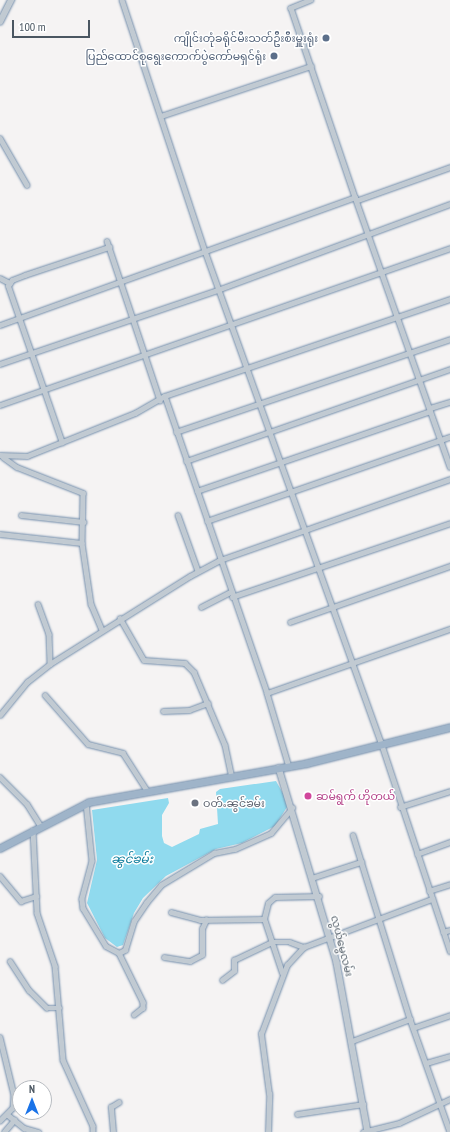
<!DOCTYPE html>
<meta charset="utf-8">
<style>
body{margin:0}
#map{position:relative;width:450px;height:1132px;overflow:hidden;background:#f5f3f3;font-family:"PT Sans Narrow","Noto Sans Myanmar",sans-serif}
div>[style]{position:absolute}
.water>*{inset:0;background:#90daee}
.roads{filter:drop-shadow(0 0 1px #7690ad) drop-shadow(0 0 1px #7690ad)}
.minor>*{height:4.5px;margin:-2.25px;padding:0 2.25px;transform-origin:2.25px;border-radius:2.25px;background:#c1cad2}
.tertiary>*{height:5.5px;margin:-2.75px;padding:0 2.75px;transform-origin:2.75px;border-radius:2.75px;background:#c1cad2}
.trunk>*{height:7px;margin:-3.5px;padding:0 3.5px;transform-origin:3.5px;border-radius:3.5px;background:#9fb4c9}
.dots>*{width:11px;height:11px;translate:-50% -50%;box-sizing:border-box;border:2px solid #fff;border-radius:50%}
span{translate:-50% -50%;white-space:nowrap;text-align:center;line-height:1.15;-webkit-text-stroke:3px #fff;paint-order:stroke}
.service-label{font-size:11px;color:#4e5e75}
.right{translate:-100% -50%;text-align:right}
.hotel-label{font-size:11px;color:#b23c85}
.left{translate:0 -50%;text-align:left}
.worship-label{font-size:11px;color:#5b616d}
.street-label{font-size:11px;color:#4a5661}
.water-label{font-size:12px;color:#0c7c9b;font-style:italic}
.north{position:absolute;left:12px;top:1080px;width:40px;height:40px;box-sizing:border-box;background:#fff;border:1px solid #b7bbc0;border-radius:50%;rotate:0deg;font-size:11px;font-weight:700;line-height:16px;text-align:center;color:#4a5661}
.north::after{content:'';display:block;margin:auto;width:14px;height:18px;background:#1a73e8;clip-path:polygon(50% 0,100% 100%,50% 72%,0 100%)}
.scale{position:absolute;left:12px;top:20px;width:78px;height:18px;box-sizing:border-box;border:2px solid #4a5661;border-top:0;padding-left:5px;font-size:12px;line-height:14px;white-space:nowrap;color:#4a5661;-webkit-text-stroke:3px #fff;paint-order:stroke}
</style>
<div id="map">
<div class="water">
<div style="clip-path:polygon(276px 781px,289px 804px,275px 826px,242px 843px,216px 849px,166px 876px,143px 898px,134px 913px,123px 945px,117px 947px,105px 938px,87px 903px,97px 860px,92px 810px,168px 798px,169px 803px,162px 815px,162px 836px,164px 843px,172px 847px,199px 834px,200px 829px,218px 824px,216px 792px,220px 789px)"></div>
</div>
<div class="roads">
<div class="minor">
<div style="left:122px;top:0;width:264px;rotate:71.7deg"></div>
<div style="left:205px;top:251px;width:525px;rotate:70.29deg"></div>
<div style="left:382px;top:745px;width:217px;rotate:71.7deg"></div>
<div style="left:311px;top:0;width:22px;rotate:158deg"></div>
<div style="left:291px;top:8px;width:200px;rotate:71.3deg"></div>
<div style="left:161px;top:116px;width:158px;rotate:-18.4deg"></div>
<div style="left:0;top:138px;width:54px;rotate:60.1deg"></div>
<div style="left:358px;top:200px;width:98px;rotate:-19.7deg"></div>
<div style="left:107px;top:241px;width:168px;rotate:71.6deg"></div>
<div style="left:0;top:278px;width:11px;rotate:27deg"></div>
<div style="left:0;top:325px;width:377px;rotate:-19.8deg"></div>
<div style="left:355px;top:197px;width:286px;rotate:70.6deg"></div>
<div style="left:0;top:364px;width:232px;rotate:-18.8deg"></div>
<div style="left:220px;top:289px;width:245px;rotate:-20.3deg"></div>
<div style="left:165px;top:396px;width:314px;rotate:71deg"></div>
<div style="left:267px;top:693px;width:77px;rotate:73.4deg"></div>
<div style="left:0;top:405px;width:477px;rotate:-19.2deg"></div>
<div style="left:430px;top:408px;width:21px;rotate:-17deg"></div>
<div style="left:176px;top:432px;width:289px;rotate:-18.7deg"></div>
<div style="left:62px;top:443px;width:166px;rotate:-109deg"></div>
<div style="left:8px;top:286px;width:7px;rotate:-56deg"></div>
<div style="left:12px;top:280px;width:14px;rotate:-21deg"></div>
<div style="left:25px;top:275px;width:89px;rotate:-18.4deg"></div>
<div style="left:0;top:455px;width:27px;rotate:2deg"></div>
<div style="left:27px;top:456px;width:116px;rotate:-21.7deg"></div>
<div style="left:135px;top:413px;width:34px;rotate:-30deg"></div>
<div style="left:165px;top:396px;width:301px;rotate:-18.8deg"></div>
<div style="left:3px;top:457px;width:17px;rotate:36deg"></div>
<div style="left:17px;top:467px;width:71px;rotate:21.5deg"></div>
<div style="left:83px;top:493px;width:50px;rotate:91.1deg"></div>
<div style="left:82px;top:543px;width:62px;rotate:81.6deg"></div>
<div style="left:91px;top:604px;width:28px;rotate:67deg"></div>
<div style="left:186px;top:461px;width:280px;rotate:-19.2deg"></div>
<div style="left:197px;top:491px;width:246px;rotate:-18.9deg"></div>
<div style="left:21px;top:515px;width:63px;rotate:6.3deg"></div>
<div style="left:178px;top:515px;width:59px;rotate:70.3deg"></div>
<div style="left:207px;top:521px;width:257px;rotate:-19.1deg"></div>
<div style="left:0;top:534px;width:82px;rotate:6.3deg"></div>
<div style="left:232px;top:597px;width:230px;rotate:-18.7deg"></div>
<div style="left:38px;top:604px;width:32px;rotate:70deg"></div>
<div style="left:49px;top:634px;width:30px;rotate:88deg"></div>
<div style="left:201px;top:607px;width:34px;rotate:-27deg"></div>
<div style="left:120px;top:618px;width:48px;rotate:60.3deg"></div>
<div style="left:144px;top:660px;width:41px;rotate:4.2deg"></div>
<div style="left:185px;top:663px;width:13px;rotate:45deg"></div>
<div style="left:194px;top:672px;width:79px;rotate:67deg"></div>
<div style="left:225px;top:745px;width:33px;rotate:78deg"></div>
<div style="left:290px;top:622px;width:170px;rotate:-19.3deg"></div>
<div style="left:267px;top:693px;width:194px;rotate:-19.3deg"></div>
<div style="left:45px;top:695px;width:65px;rotate:48.7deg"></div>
<div style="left:88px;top:744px;width:36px;rotate:14deg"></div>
<div style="left:123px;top:753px;width:46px;rotate:57.3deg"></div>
<div style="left:163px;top:711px;width:26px;rotate:-2deg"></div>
<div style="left:189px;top:710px;width:20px;rotate:-20deg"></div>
<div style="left:0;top:715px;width:43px;rotate:-50.7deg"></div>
<div style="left:27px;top:682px;width:29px;rotate:-38deg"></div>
<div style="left:50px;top:664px;width:165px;rotate:-32.2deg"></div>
<div style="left:190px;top:576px;width:34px;rotate:-28deg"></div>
<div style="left:220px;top:560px;width:244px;rotate:-19.4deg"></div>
<div style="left:0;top:777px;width:38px;rotate:45deg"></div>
<div style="left:27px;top:804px;width:26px;rotate:58deg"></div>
<div style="left:86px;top:803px;width:58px;rotate:84.1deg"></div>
<div style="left:92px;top:861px;width:39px;rotate:105deg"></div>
<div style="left:82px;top:899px;width:9px;rotate:84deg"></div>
<div style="left:83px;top:908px;width:44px;rotate:58.8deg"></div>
<div style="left:106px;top:946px;width:15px;rotate:28deg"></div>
<div style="left:119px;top:953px;width:7px;rotate:-27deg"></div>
<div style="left:125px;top:950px;width:30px;rotate:-73deg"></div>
<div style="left:134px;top:921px;width:22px;rotate:-56deg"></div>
<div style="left:146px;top:903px;width:23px;rotate:-50deg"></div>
<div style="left:161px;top:885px;width:62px;rotate:-31.1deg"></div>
<div style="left:214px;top:853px;width:21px;rotate:-11deg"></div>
<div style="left:235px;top:849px;width:39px;rotate:-24deg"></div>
<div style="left:271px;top:833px;width:33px;rotate:-50deg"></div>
<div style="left:400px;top:807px;width:52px;rotate:-17.7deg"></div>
<div style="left:33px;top:830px;width:83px;rotate:87.2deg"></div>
<div style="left:37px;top:913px;width:56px;rotate:71.2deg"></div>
<div style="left:55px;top:966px;width:94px;rotate:85.1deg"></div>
<div style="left:63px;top:1060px;width:72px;rotate:65.6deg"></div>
<div style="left:93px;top:1126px;width:6px;rotate:90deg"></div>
<div style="left:353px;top:835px;width:193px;rotate:72.8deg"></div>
<div style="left:410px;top:1019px;width:120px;rotate:70.5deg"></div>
<div style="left:417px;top:854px;width:35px;rotate:-20deg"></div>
<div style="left:0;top:876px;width:33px;rotate:50deg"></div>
<div style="left:21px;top:901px;width:16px;rotate:-18deg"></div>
<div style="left:312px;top:878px;width:52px;rotate:-18.1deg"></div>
<div style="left:429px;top:891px;width:22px;rotate:-18deg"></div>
<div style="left:171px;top:912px;width:30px;rotate:15deg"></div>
<div style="left:200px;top:920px;width:64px;rotate:-0.9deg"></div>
<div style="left:443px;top:932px;width:7px;rotate:-16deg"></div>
<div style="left:119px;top:953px;width:55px;rotate:63.9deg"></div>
<div style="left:143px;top:1002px;width:6px;rotate:90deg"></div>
<div style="left:143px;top:1008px;width:11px;rotate:142deg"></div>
<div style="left:164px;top:957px;width:26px;rotate:9deg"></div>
<div style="left:190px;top:961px;width:13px;rotate:-27deg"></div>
<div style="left:202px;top:955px;width:26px;rotate:-90deg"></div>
<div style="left:202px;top:929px;width:10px;rotate:-66deg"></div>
<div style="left:10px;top:961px;width:35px;rotate:57deg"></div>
<div style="left:29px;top:990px;width:25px;rotate:45deg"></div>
<div style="left:47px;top:1008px;width:13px"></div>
<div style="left:282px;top:973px;width:57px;rotate:-108.4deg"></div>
<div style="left:264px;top:919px;width:16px;rotate:-76deg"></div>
<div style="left:268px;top:903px;width:9px;rotate:-41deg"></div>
<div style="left:275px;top:897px;width:44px;rotate:-1.3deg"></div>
<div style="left:222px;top:980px;width:15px;rotate:-37deg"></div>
<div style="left:234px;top:971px;width:11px;rotate:-90deg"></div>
<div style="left:234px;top:960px;width:42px;rotate:-25.3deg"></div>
<div style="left:272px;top:942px;width:18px"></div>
<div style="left:290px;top:942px;width:15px;rotate:20deg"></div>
<div style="left:413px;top:1028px;width:39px;rotate:-19deg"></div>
<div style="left:0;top:1037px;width:60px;rotate:76.4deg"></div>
<div style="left:14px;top:1095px;width:13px;rotate:94deg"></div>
<div style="left:13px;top:1108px;width:18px;rotate:135deg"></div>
<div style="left:352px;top:1041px;width:62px;rotate:-20.8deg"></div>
<div style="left:426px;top:1063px;width:25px;rotate:-16deg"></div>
<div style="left:297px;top:1114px;width:67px;rotate:-8.6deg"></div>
<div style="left:8px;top:1115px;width:21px;rotate:39deg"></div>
<div style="left:24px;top:1128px;width:15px;rotate:16deg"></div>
<div style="left:4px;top:1132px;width:16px;rotate:-50deg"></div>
<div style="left:113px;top:1132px;width:25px;rotate:-95deg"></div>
<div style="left:111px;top:1107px;width:9px;rotate:-32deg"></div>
<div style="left:268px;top:1132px;width:38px;rotate:-88deg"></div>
<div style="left:269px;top:1094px;width:61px;rotate:-97.6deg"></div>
<div style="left:261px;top:1034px;width:74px;rotate:-69.4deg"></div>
<div style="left:287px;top:965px;width:25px;rotate:-47deg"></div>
<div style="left:304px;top:947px;width:137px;rotate:-20.6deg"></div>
<div style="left:363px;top:1132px;width:37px;rotate:-14deg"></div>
<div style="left:399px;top:1123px;width:56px;rotate:-25.2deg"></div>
</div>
<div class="tertiary">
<div style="left:0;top:22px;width:25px;rotate:-63deg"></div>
<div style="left:279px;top:768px;width:203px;rotate:73.4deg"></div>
<div style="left:337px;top:963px;width:172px;rotate:79.6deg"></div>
</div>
<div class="trunk">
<div style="left:0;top:848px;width:100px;rotate:-27.3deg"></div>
<div style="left:89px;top:802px;width:221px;rotate:-10.1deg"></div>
<div style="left:307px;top:763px;width:147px;rotate:-14.1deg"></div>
</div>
</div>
<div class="dots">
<div style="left:326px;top:38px;background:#5c6f8a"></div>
<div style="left:274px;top:56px;background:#5c6f8a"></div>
<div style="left:308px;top:796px;background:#d1479c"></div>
<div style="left:195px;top:803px;background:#6b7280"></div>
</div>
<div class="service-label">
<span class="right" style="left:318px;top:38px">ကျိုင်းတုံခရိုင်မီးသတ်ဦးစီးမှူးရုံး</span>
<span class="right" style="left:266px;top:56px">ပြည်ထောင်စုရွေးကောက်ပွဲကော်မရှင်ရုံး</span>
</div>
<div class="hotel-label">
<span class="left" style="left:316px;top:796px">ဆမ်ရွက် ဟိုတယ်</span>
</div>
<div class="worship-label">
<span class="left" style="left:203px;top:803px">ဝတ်ႉၼွင်ၶမ်း</span>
</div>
<div class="street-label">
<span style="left:342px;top:946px;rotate:76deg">လွယ်မွေလမ်း</span>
</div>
<div class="water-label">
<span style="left:132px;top:859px">ၼွင်ၶမ်း</span>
</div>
<div class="north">N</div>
<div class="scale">100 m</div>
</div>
